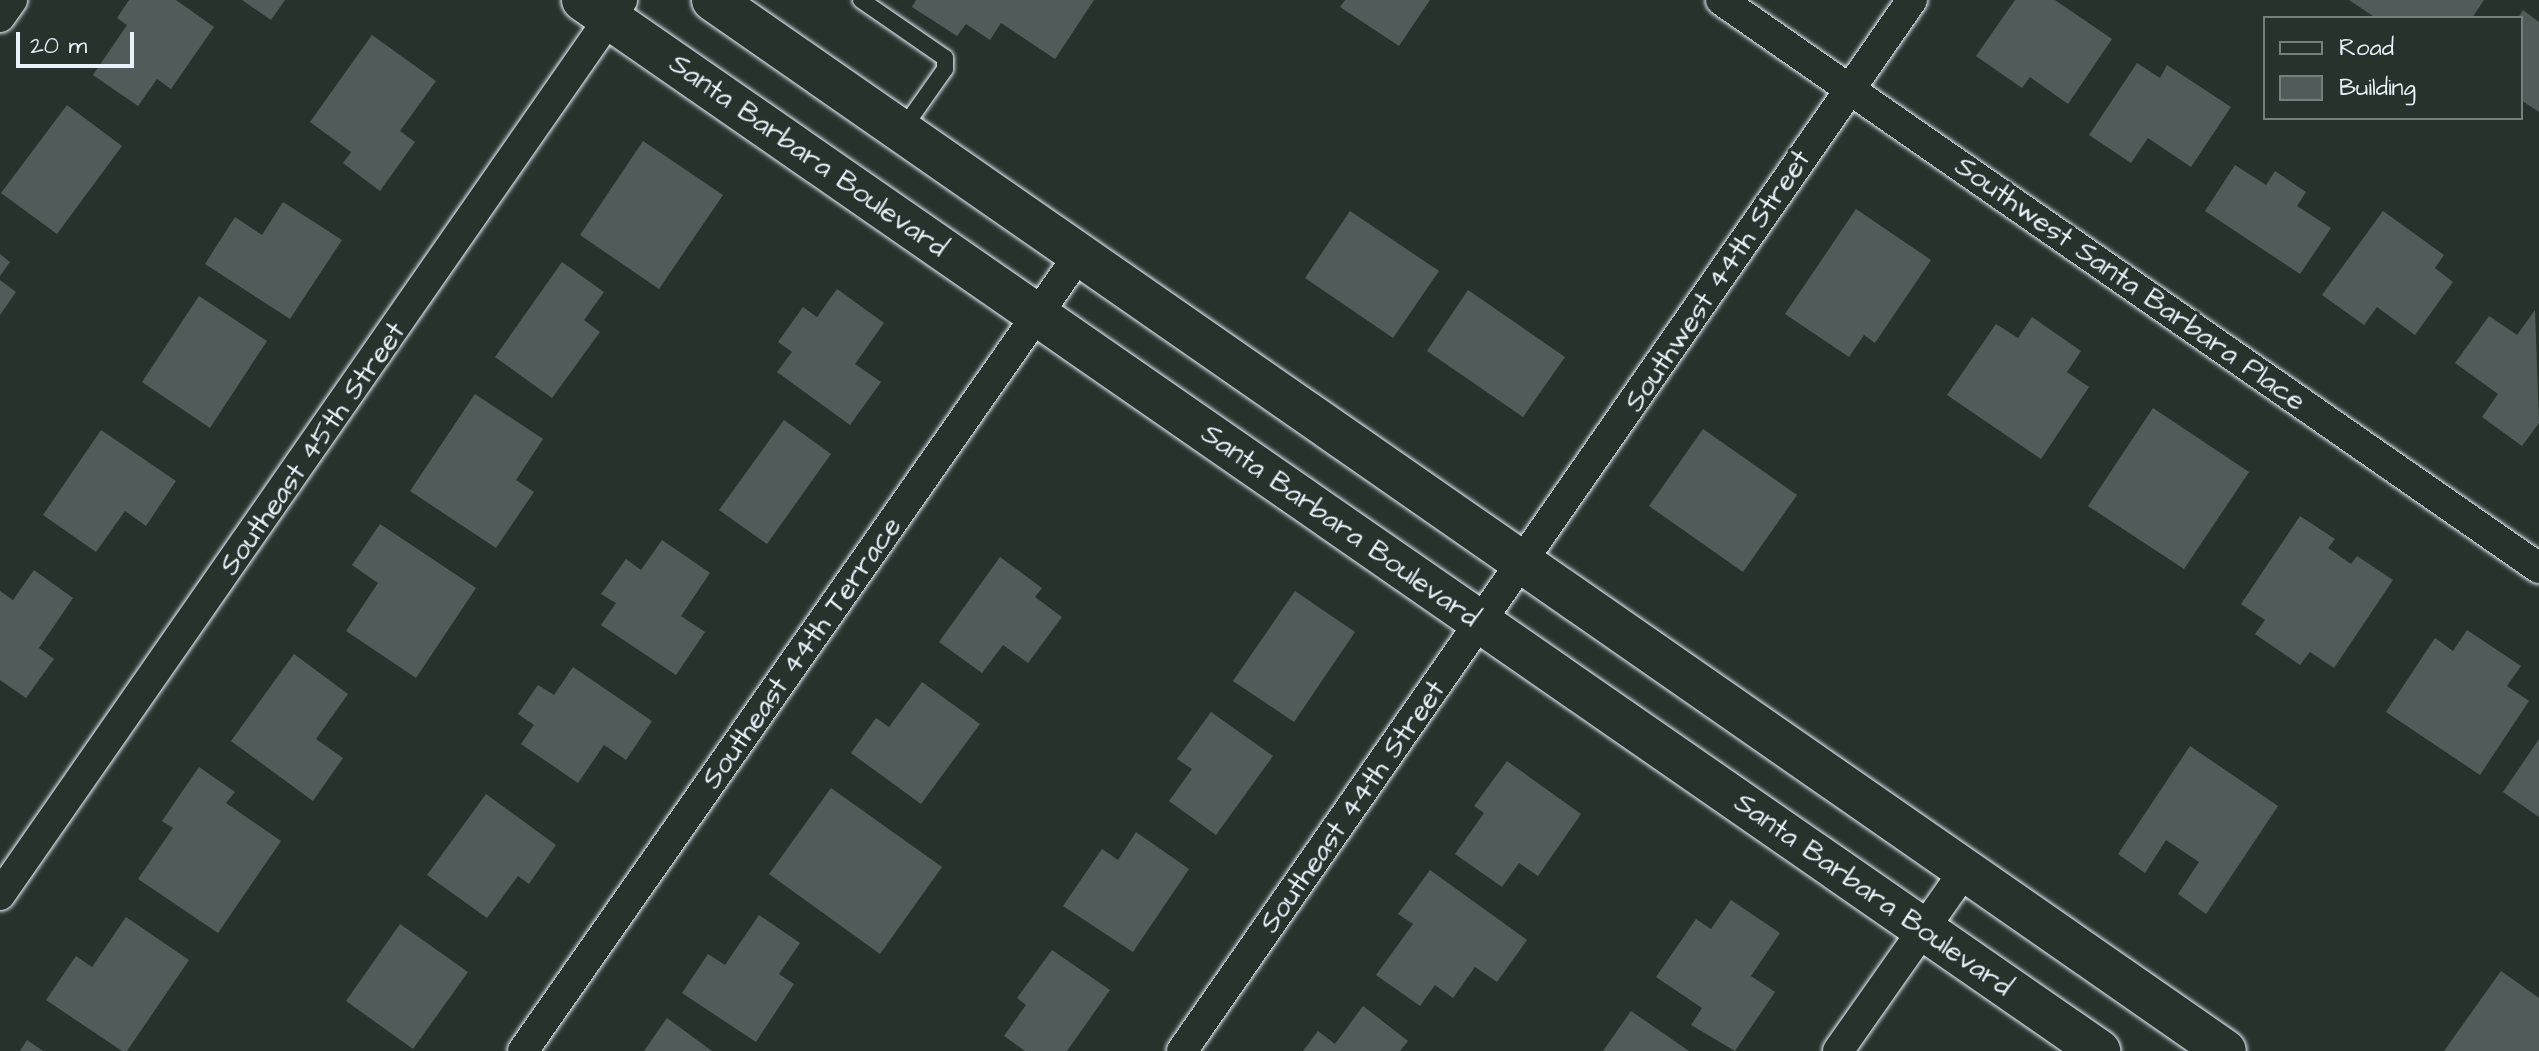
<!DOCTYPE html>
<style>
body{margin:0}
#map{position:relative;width:2539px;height:1051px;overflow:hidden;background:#26332d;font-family:"Architects Daughter",sans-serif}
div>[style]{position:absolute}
.building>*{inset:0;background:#505c59}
.roads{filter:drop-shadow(0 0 2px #e8f1f8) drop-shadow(0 0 2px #e8f1f8)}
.service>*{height:16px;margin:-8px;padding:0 8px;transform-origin:8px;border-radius:8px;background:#26332d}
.minor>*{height:30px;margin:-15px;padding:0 15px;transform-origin:15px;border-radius:15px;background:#26332d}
.secondary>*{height:42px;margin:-21px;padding:0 21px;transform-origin:21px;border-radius:21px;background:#26332d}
span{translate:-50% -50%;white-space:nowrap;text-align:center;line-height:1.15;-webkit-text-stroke:7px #26332d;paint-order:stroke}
.street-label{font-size:28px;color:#e8f1f8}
.legend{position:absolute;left:2263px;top:16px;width:260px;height:104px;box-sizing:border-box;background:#26332d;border:2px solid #747f7e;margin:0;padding:10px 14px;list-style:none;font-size:24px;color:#e8f1f8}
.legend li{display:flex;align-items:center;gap:16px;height:40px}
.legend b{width:40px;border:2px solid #747f7e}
.scale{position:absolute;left:16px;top:32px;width:118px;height:36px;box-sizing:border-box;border:4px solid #e8f1f8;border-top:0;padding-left:10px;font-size:24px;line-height:28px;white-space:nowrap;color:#e8f1f8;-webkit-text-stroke:6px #26332d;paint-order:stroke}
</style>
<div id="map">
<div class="building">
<div style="clip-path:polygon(129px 0,176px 0,214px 27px,171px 89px,157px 79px,138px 106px,93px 75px,127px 25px,117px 18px)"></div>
<div style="clip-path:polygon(242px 0,285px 0,271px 20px)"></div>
<div style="clip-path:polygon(916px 0,1094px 0,1055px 59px,1001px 23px,990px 40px,966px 24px,957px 36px,912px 7px)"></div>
<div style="clip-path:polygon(1345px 0,1430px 0,1399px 46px,1340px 7px)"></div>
<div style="clip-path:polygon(2015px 0,2055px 0,2112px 39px,2068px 104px,2030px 77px,2022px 88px,1976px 56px)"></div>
<div style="clip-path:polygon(2349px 0,2484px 0,2472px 18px,2376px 18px)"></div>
<div style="clip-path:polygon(2523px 10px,2539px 22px,2539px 112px,2521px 100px,2518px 18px)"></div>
<div style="clip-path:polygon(372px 35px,436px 81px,400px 131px,415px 142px,380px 191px,343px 163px,351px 152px,310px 122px)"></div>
<div style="clip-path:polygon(2137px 63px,2160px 78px,2167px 65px,2231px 107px,2191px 167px,2148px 138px,2131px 163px,2089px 135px)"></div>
<div style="clip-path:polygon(67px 105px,122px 146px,57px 234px,1px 193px)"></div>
<div style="clip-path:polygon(643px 141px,723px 195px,659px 289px,580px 235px)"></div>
<div style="clip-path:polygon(2235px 165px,2266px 185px,2275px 171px,2306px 192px,2297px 206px,2331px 228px,2300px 274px,2205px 211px)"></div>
<div style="clip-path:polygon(283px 202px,342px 240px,290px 319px,205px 264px,235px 217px,262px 235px)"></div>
<div style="clip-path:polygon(1856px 209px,1931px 260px,1875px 343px,1864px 335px,1849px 357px,1785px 314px)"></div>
<div style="clip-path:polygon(1350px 211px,1439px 271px,1393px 338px,1305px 278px)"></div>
<div style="clip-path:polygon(2383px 211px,2444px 255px,2435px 268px,2453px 282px,2415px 335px,2377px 307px,2364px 325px,2322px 295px)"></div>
<div style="clip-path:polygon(0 254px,10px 262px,0 276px)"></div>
<div style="clip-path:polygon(562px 262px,604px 292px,584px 320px,600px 332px,552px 398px,495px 357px)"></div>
<div style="clip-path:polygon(0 280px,16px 292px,0 315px)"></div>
<div style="clip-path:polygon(837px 289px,884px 323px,855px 364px,881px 382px,850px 425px,777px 372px,792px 352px,778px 342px,803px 307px,817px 317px)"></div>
<div style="clip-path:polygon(1468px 290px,1565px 357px,1523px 417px,1427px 351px)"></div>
<div style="clip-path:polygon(199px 296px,267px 341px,210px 428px,142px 382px)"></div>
<div style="clip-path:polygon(2535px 310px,2539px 423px,2522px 446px,2482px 417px,2498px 394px,2455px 363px,2489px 316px,2517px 335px)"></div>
<div style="clip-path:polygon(2032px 317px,2081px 351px,2067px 372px,2089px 387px,2041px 459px,1947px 395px,1996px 324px,2018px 338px)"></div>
<div style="clip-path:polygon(475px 394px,543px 439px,516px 480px,534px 492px,496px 548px,410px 491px)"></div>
<div style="clip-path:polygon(2153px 408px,2249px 472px,2184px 569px,2088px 506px)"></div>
<div style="clip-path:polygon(784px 420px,831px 454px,767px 544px,719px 510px)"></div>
<div style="clip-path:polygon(1703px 429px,1797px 495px,1743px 572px,1649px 506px)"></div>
<div style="clip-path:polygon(101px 430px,176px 481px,146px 526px,125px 511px,96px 552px,43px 515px)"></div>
<div style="clip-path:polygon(2300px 516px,2335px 539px,2328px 548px,2351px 564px,2357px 556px,2393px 580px,2334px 668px,2310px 652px,2300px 665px,2255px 634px,2265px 620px,2241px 604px)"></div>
<div style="clip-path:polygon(380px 524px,476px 588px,416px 678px,346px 631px,378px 583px,352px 565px)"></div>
<div style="clip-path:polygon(662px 540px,710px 573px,681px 616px,705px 632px,676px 675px,601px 625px,616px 603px,601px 594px,626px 559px,641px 570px)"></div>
<div style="clip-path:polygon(1000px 557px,1042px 588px,1035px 597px,1062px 617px,1028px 663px,1003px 645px,982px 673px,939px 642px)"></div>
<div style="clip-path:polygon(34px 570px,73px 598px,39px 648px,54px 659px,26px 698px,0 680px,0 591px,13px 600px)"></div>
<div style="clip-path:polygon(1295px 591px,1355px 632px,1294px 722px,1233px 681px)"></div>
<div style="clip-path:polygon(2467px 630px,2521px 666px,2507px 686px,2529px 701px,2480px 775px,2386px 712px,2435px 638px,2453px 651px)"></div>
<div style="clip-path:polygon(294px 654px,348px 694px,316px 739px,343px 758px,313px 801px,231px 741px)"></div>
<div style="clip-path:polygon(573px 667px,652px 721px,626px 760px,604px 745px,578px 783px,521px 744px,534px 725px,518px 714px,538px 685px,554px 695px)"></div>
<div style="clip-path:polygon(922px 682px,980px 724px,921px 804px,851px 753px,876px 718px,889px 727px)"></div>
<div style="clip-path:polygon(1211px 712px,1273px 756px,1216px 835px,1169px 801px,1192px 769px,1177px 759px)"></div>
<div style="clip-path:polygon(2539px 739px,2539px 817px,2503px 792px)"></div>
<div style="clip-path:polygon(2190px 746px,2278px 806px,2206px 914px,2178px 894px,2199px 862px,2166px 840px,2145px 873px,2118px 854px)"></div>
<div style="clip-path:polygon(1507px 761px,1581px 814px,1538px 876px,1519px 863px,1502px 887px,1455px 854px,1484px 813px,1474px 806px)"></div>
<div style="clip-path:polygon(199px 767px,235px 792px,226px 803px,281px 841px,218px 933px,138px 879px,173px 828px,162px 821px)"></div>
<div style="clip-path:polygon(831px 788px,942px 867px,880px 954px,769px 874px)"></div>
<div style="clip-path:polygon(486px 794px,556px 845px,529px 884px,518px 876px,487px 918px,427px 875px)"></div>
<div style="clip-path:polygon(1136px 832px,1189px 869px,1133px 952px,1063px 906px,1102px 849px,1118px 860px)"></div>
<div style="clip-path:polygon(1430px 870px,1527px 940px,1497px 982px,1475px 967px,1453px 998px,1435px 985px,1420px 1006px,1376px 975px,1413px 924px,1398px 914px)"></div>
<div style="clip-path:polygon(1731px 900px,1780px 933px,1751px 976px,1775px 992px,1735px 1051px,1691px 1025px,1702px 1008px,1656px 977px,1696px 919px,1711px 929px)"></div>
<div style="clip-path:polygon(759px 915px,800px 943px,779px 974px,794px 984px,756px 1042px,682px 993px,708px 954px,725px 965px)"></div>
<div style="clip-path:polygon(126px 917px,189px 960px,127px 1051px,122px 1051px,46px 1000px,76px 956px,92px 967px)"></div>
<div style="clip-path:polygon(400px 924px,468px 972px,413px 1049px,346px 1001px)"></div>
<div style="clip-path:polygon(1052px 950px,1110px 990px,1067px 1051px,1025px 1051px,1004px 1036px,1026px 1005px,1017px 998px)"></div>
<div style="clip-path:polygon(2501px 971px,2539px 998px,2539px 1051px,2444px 1051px)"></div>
<div style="clip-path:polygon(1363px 1006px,1408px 1041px,1400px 1051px,1303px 1051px,1318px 1031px,1335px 1044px)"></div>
<div style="clip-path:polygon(1631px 1011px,1689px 1051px,1603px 1051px)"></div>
<div style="clip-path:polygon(667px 1018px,712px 1051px,644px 1051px)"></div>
<div style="clip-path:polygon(27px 1040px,43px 1051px,20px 1051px)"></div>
</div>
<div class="roads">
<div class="service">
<div style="left:861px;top:0;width:102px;rotate:34.6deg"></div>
<div style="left:945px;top:58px;width:11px;rotate:90deg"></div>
<div style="left:945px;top:69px;width:75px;rotate:125.2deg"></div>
</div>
<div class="minor">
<div style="left:1721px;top:0;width:996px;rotate:34.78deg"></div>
<div style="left:0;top:17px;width:21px;rotate:-55deg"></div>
<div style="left:0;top:895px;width:1090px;rotate:-55.2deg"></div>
<div style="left:523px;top:1051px;width:971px;rotate:-55.07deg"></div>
<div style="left:1182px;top:1051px;width:1280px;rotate:-55.22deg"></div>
<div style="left:1838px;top:1051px;width:221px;rotate:-54.9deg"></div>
</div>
<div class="secondary">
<div style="left:583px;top:0;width:1845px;rotate:34.73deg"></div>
<div style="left:713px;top:0;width:1841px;rotate:34.8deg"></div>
</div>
</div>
<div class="street-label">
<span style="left:808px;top:156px;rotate:35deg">Santa Barbara Boulevard</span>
<span style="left:1718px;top:281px;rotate:-56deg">Southwest 44th Street</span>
<span style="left:2130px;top:284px;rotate:35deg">Southwest Santa Barbara Place</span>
<span style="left:313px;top:449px;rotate:-55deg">Southeast 45th Street</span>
<span style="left:1340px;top:526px;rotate:35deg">Santa Barbara Boulevard</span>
<span style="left:802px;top:653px;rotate:-55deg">Southeast 44th Terrace</span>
<span style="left:1353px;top:807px;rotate:-55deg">Southeast 44th Street</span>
<span style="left:1873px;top:895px;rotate:35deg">Santa Barbara Boulevard</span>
</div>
<ul class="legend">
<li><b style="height:10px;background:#26332d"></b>Road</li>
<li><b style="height:22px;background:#505c59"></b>Building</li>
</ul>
<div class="scale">20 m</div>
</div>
